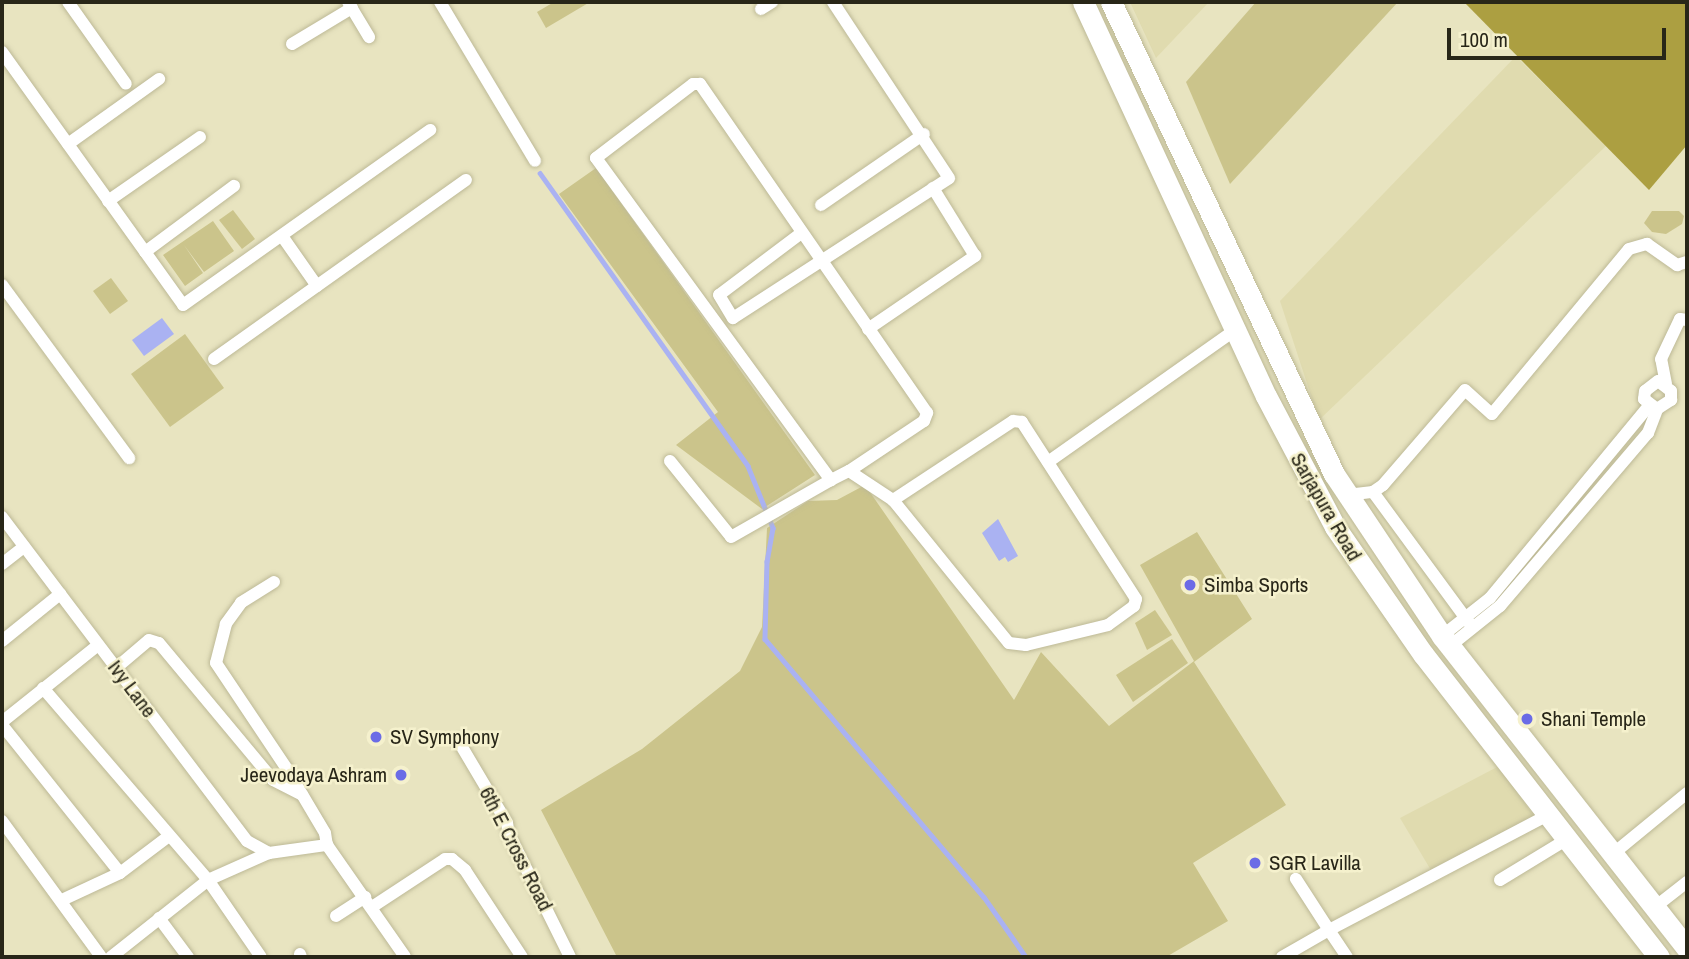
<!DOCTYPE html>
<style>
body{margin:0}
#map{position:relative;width:1689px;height:959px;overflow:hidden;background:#e8e4c0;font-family:"Archivo Narrow",sans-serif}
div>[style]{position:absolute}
.built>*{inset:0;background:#e0dbaf}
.green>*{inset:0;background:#cbc48b}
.forest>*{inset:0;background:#ac9f41}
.water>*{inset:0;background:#aab2f2}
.stream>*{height:4.5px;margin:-2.25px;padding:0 2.25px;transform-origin:2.25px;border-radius:2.25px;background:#aab2f2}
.roads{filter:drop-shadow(0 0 2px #bdb996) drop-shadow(0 0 2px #bdb996)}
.minor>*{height:12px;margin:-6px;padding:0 6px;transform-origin:6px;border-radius:6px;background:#fff}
.primary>*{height:21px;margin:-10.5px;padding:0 10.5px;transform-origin:10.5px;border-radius:10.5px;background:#fff}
.dots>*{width:19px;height:19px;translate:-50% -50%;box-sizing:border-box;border:4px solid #f5f1cd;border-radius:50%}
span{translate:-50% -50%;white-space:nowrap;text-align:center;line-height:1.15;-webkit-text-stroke:5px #f5f1cd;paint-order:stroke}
.street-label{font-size:21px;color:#282618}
.poi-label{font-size:21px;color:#282618}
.left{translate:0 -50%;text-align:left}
.right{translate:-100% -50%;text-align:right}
.frame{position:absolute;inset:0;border:4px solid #282618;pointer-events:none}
.scale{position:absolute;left:1447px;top:28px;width:219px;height:32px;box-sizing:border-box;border:4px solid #282618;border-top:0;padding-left:9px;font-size:21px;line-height:24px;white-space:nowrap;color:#282618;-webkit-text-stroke:5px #f5f1cd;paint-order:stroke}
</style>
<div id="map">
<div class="built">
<div style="clip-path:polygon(1130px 2px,1209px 2px,1156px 58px)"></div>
<div style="clip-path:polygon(1516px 56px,1606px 146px,1319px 420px,1280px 301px)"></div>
<div style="clip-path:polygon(1499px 766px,1535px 818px,1432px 872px,1400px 818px)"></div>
</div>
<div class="green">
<div style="clip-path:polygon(554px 2px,590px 2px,546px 28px,537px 12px)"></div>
<div style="clip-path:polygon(1256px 2px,1398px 2px,1230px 184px,1186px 82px)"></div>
<div style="clip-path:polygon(596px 168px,815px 475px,762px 509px,676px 445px,718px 412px,559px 194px)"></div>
<div style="clip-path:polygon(233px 210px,255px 239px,242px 249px,219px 220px)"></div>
<div style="clip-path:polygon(1652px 211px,1679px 211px,1684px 216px,1682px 224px,1666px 234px,1652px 232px,1644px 223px)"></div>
<div style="clip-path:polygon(213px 221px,234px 251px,204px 272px,184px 245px,203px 273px,185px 286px,163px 255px)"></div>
<div style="clip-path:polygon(111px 278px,128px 301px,110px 314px,93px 291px)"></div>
<div style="clip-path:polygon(185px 334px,224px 388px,170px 427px,131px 374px)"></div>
<div style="clip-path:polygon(865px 485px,1014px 700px,1041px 652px,1109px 726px,1194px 661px,1140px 565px,1197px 532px,1252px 619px,1194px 662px,1286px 805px,1193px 863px,1228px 921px,1166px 957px,617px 957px,541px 810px,642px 749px,740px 671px,762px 627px,767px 528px,808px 501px,837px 500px)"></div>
<div style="clip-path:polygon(1155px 610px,1172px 635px,1147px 650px,1135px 623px)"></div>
<div style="clip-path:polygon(1172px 639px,1188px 663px,1133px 702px,1116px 675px)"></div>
</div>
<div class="forest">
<div style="clip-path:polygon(1464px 2px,1687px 2px,1687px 145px,1649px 190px)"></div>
</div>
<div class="water">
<div style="clip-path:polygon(162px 318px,174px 334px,144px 356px,132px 340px)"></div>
<div style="clip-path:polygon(998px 519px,1018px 556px,1008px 562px,1005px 557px,999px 561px,982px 533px)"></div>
</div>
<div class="stream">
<div style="left:540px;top:173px;width:359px;rotate:54.6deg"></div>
<div style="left:748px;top:466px;width:67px;rotate:68deg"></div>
<div style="left:773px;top:528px;width:34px;rotate:100deg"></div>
<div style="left:767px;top:561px;width:78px;rotate:91.5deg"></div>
<div style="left:765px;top:639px;width:338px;rotate:49.7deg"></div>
<div style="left:984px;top:897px;width:73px;rotate:55deg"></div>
</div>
<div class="roads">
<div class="minor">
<div style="left:68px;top:2px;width:100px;rotate:54.7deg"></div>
<div style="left:348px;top:2px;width:41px;rotate:59deg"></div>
<div style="left:440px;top:2px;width:185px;rotate:59.1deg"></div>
<div style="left:761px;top:9px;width:13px;rotate:-32deg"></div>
<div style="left:292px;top:44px;width:70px;rotate:-31deg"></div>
<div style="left:2px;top:52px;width:311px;rotate:54.4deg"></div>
<div style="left:183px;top:305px;width:303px;rotate:-35.3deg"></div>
<div style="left:68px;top:144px;width:112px;rotate:-35.5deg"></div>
<div style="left:108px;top:201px;width:112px;rotate:-34.8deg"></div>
<div style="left:821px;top:205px;width:125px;rotate:-34.6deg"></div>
<div style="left:800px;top:234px;width:101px;rotate:143deg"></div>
<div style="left:719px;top:295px;width:27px;rotate:59deg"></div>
<div style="left:733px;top:318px;width:257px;rotate:-32.9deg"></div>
<div style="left:949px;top:178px;width:211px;rotate:-123.4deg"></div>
<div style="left:282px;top:236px;width:61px;rotate:55deg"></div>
<div style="left:145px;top:252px;width:111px;rotate:-36.6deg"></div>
<div style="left:2px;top:285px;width:215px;rotate:53.7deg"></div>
<div style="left:868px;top:329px;width:130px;rotate:-34.3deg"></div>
<div style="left:975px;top:256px;width:80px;rotate:-121.7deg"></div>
<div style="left:214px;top:359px;width:309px;rotate:-35.4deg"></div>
<div style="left:1666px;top:384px;width:25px;rotate:-101deg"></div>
<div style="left:1661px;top:359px;width:44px;rotate:-64.6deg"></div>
<div style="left:1680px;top:319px;width:7px;rotate:8deg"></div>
<div style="left:670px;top:461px;width:97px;rotate:51.2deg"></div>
<div style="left:731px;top:537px;width:115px;rotate:-29.7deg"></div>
<div style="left:1048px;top:462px;width:229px;rotate:-35.2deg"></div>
<div style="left:849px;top:471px;width:90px;rotate:-33.7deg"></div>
<div style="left:924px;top:421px;width:9px;rotate:-69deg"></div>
<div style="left:927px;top:413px;width:400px;rotate:-124.6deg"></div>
<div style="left:700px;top:84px;width:7px;rotate:180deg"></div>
<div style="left:693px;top:84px;width:122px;rotate:142.7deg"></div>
<div style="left:596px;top:158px;width:399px;rotate:53.9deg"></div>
<div style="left:831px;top:480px;width:20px;rotate:-27deg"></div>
<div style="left:849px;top:471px;width:53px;rotate:33.4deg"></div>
<div style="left:893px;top:500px;width:184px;rotate:51deg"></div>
<div style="left:1009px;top:643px;width:17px;rotate:7deg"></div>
<div style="left:1026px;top:645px;width:84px;rotate:-13.7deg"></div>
<div style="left:1108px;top:625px;width:32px;rotate:-36deg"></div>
<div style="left:1134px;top:606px;width:7px;rotate:-74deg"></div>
<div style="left:1136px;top:599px;width:211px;rotate:-122.8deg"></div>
<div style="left:1022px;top:422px;width:9px;rotate:-174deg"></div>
<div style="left:1013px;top:421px;width:144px;rotate:146.6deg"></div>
<div style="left:1373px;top:492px;width:164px;rotate:53.7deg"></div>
<div style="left:1347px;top:495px;width:26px;rotate:-7deg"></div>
<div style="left:1373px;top:492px;width:12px;rotate:-35deg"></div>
<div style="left:1383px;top:485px;width:125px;rotate:-49.2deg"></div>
<div style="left:1465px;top:390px;width:36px;rotate:42deg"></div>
<div style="left:1492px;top:414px;width:214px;rotate:-50.3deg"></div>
<div style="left:1629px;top:249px;width:19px;rotate:-16deg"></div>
<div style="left:1647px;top:244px;width:37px;rotate:35deg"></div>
<div style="left:1677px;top:265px;width:10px;rotate:-17deg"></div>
<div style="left:2px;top:517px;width:406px;rotate:52.9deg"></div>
<div style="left:247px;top:841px;width:25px;rotate:29deg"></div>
<div style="left:2px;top:564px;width:28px;rotate:-38deg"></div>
<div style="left:274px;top:582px;width:39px;rotate:148deg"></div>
<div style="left:241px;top:603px;width:26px;rotate:126deg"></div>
<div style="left:226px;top:624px;width:40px;rotate:104.4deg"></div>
<div style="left:216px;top:663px;width:128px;rotate:56.2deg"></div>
<div style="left:287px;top:769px;width:74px;rotate:59.3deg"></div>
<div style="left:325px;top:833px;width:12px;rotate:81deg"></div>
<div style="left:327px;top:845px;width:136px;rotate:55.1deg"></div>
<div style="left:1442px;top:636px;width:61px;rotate:-38.4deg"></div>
<div style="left:1490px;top:598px;width:249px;rotate:-50.4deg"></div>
<div style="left:2px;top:641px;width:75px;rotate:-39deg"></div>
<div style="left:1450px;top:646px;width:64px;rotate:-38.7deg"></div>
<div style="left:1500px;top:606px;width:228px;rotate:-49.5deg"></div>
<div style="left:1648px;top:433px;width:26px;rotate:-69deg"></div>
<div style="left:1657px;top:409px;width:17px;rotate:-33deg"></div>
<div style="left:1671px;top:400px;width:9px;rotate:-90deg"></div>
<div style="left:1671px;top:391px;width:16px;rotate:-142deg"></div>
<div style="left:1658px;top:381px;width:16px;rotate:142deg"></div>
<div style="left:1645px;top:391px;width:8px;rotate:97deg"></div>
<div style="left:1644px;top:399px;width:16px;rotate:38deg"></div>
<div style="left:116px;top:668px;width:43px;rotate:-40.3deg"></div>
<div style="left:149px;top:640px;width:10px;rotate:17deg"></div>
<div style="left:159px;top:643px;width:178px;rotate:50.2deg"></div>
<div style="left:273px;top:780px;width:33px;rotate:27deg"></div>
<div style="left:43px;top:688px;width:253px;rotate:49.3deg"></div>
<div style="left:208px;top:880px;width:93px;rotate:55.5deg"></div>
<div style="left:2px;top:722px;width:123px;rotate:-38.7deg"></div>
<div style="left:2px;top:725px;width:189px;rotate:51.4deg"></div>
<div style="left:459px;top:742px;width:94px;rotate:59.3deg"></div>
<div style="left:507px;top:823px;width:11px;rotate:80deg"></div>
<div style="left:509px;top:834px;width:137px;rotate:63.6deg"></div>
<div style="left:2px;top:821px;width:168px;rotate:53.9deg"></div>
<div style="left:1614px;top:853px;width:94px;rotate:-39.4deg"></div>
<div style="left:1500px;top:880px;width:81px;rotate:-31.3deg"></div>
<div style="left:62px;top:900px;width:64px;rotate:-25deg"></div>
<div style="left:120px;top:873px;width:61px;rotate:-37.1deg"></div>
<div style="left:372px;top:907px;width:87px;rotate:-33.3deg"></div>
<div style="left:445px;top:859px;width:7px"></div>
<div style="left:452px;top:859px;width:17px;rotate:40deg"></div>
<div style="left:465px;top:870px;width:104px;rotate:56.8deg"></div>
<div style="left:1655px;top:907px;width:41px;rotate:-38deg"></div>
<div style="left:336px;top:916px;width:35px;rotate:-33deg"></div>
<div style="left:159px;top:918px;width:49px;rotate:53.4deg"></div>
<div style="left:300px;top:954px;width:3px;rotate:72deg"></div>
<div style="left:111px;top:957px;width:124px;rotate:-38.4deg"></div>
<div style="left:208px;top:880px;width:67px;rotate:-23.9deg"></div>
<div style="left:269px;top:853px;width:59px;rotate:-7.9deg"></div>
<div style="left:1282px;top:957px;width:54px;rotate:-29.9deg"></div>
<div style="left:1329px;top:930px;width:61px;rotate:-122.9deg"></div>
<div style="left:1347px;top:957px;width:32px;rotate:-124deg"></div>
<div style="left:1329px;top:930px;width:250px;rotate:-27.7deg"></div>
</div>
<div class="primary">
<div style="left:1083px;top:2px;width:434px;rotate:65.1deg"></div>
<div style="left:1266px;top:396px;width:148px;rotate:62.2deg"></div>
<div style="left:1335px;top:527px;width:155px;rotate:55.3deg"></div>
<div style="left:1423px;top:654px;width:384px;rotate:52.1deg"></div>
<div style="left:1111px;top:2px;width:522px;rotate:64.71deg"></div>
<div style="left:1334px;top:474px;width:195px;rotate:56.3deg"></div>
<div style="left:1442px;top:636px;width:397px;rotate:51.9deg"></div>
</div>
</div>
<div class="dots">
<div style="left:1190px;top:585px;background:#6b6ce6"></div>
<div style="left:1527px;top:719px;background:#6b6ce6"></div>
<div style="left:376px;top:737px;background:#6b6ce6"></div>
<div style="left:401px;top:775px;background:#6b6ce6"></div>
<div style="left:1255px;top:863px;background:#6b6ce6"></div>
</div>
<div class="street-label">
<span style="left:1326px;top:507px;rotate:60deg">Sarjapura Road</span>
<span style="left:132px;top:689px;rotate:53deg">Ivy Lane</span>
<span style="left:516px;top:849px;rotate:63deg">6th E Cross Road</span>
</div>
<div class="poi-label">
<span class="left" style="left:1204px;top:585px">Simba Sports</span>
<span class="left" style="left:1541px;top:719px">Shani Temple</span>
<span class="left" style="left:390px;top:737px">SV Symphony</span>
<span class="right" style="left:387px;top:775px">Jeevodaya Ashram</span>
<span class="left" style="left:1269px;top:863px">SGR Lavilla</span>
</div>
<div class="frame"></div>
<div class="scale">100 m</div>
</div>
